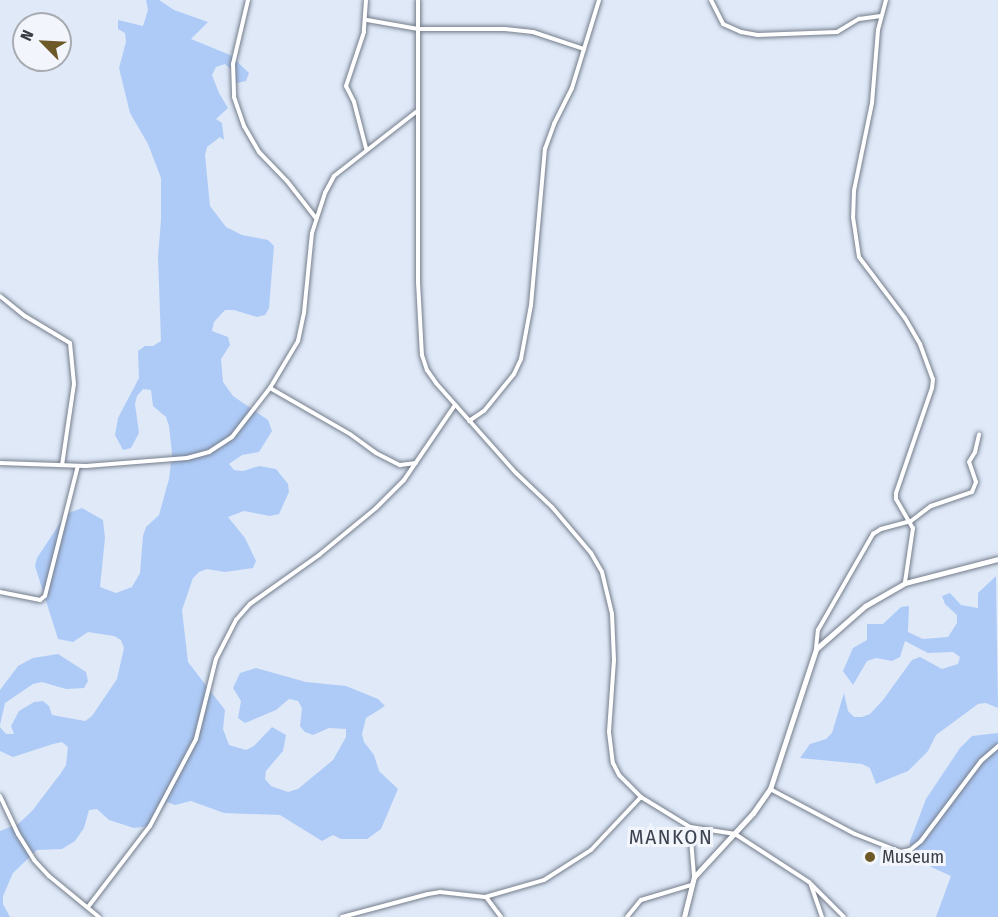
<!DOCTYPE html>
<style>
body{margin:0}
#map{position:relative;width:998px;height:917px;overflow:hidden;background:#dfe9f8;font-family:"Fira Sans Condensed",sans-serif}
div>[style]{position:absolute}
.green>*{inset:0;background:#aecbf7}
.roads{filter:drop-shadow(0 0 2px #747c8a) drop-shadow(0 0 2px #747c8a)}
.minor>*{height:4px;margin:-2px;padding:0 2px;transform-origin:2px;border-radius:2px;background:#fff}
.tertiary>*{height:5px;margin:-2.5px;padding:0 2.5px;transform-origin:2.5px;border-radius:2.5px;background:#fff}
.dots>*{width:16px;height:16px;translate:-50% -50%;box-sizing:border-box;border:3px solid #f2f6fc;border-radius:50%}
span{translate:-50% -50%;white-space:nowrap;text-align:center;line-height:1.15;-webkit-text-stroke:6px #f2f6fc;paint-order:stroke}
.poi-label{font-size:18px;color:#393d43}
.left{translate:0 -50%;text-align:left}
.quarter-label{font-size:21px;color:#3c4350;letter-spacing:1.5px}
.north{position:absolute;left:12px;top:12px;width:60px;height:60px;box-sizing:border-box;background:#f2f6fc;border:2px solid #a8acb2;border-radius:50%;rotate:294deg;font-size:16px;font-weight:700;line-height:24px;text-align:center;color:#393d43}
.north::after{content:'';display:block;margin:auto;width:21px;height:27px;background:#6d5827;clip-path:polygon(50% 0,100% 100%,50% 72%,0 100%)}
</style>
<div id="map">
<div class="green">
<div style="clip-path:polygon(146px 0,159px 0,174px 10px,208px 22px,191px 39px,230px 55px,249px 73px,246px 81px,237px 83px,231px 78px,231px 69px,225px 64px,216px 67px,212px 75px,219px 93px,228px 108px,216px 119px,222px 123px,224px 140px,220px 137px,207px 147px,205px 155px,210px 206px,226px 227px,242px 235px,268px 240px,274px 246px,269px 308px,265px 315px,257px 317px,234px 310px,225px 310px,214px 322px,212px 331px,228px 337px,230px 345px,221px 359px,223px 382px,233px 396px,268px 420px,272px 431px,259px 452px,242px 455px,229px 464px,234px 470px,243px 471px,259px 466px,276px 469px,288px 484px,289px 492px,279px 514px,270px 516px,244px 511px,228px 517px,245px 538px,256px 561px,253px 568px,225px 572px,207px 569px,199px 572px,193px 578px,182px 610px,188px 662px,225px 710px,223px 729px,229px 745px,246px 750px,254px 746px,272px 727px,286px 735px,283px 751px,266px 771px,265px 779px,271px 786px,288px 792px,298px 789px,333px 760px,346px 737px,346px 729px,329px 728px,313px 735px,305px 732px,300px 726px,302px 708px,298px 701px,289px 699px,276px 710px,245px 723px,238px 718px,241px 701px,233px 688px,240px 673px,256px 668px,306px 682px,346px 686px,378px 699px,385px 706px,366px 718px,362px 734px,364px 742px,374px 755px,379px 771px,398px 789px,381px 829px,367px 839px,341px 839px,333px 835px,322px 841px,280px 815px,224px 813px,191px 801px,175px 805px,167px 802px,150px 826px,134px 828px,109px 820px,97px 809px,89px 810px,84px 828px,75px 841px,62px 849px,37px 850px,13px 873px,3px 896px,3px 904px,10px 917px,0 917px,0 831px,18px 824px,32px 811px,61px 773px,66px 765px,68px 747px,62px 742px,53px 744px,13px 757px,0 751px,0 727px,6px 734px,14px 734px,11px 726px,19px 711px,34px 702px,43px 701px,49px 706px,52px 715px,85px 721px,92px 716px,117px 679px,124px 648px,121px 640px,114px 636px,88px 632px,73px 642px,58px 639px,35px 566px,37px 558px,66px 514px,82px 508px,103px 520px,105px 538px,100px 587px,116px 593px,132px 587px,140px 573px,143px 536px,146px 527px,159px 515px,169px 479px,172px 453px,169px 426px,166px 417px,153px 406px,151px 390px,143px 389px,137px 396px,135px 404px,139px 433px,131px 448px,123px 450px,115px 435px,118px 418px,139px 378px,138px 351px,145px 346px,153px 346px,161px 341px,158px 257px,161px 220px,161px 178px,148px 144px,130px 113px,119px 68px,126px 42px,125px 33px,118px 29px,118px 20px,143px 26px,148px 10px)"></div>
<div style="clip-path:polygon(996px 576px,998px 708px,986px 703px,978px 704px,936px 735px,928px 751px,908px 771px,876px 784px,870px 768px,862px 764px,800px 758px,810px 744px,826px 739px,832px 733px,844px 693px,848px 711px,854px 717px,862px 717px,870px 714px,883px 700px,912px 660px,920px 657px,942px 669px,958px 664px,960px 657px,953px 652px,928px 653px,905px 641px,900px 657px,892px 661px,876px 658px,867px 661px,853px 685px,843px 671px,853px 648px,867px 640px,867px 624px,883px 624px,901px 607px,909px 606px,908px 632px,923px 639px,948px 637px,957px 623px,957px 615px,945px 604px,942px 596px,950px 593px,961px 605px,978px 608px,978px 593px)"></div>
<div style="clip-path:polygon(58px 654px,86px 672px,88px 681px,84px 688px,66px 689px,42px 682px,33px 684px,5px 703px,0 725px,0 690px,18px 666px,33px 658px)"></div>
<div style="clip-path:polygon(998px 733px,998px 917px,936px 917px,951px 876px,914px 859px,910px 850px,910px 841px,926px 799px,960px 748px,972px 736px)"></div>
</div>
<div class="roads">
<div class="minor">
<div style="left:248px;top:0;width:66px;rotate:103.2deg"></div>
<div style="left:233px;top:64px;width:33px;rotate:88deg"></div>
<div style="left:234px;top:97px;width:31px;rotate:71deg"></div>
<div style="left:244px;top:126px;width:30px;rotate:60deg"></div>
<div style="left:259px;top:152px;width:40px;rotate:46deg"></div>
<div style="left:287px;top:181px;width:46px;rotate:52.1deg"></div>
<div style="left:366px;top:0;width:32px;rotate:94deg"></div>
<div style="left:364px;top:32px;width:57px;rotate:108.4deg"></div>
<div style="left:346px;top:86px;width:18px;rotate:63deg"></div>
<div style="left:354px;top:102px;width:48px;rotate:75.4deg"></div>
<div style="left:418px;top:0;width:282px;rotate:90deg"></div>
<div style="left:418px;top:282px;width:73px;rotate:86.9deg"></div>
<div style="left:422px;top:355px;width:16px;rotate:72deg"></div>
<div style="left:427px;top:370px;width:16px;rotate:55deg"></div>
<div style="left:436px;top:383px;width:120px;rotate:48.4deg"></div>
<div style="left:516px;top:473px;width:50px;rotate:43.4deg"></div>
<div style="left:552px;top:507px;width:60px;rotate:49.7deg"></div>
<div style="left:591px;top:553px;width:22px;rotate:60deg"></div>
<div style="left:602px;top:572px;width:43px;rotate:76.6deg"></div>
<div style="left:612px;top:614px;width:46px;rotate:87.5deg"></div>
<div style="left:614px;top:660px;width:72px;rotate:94deg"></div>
<div style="left:609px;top:732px;width:31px;rotate:83deg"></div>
<div style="left:613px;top:763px;width:13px;rotate:63deg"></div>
<div style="left:619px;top:775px;width:31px;rotate:45deg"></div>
<div style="left:641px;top:797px;width:57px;rotate:31.5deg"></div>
<div style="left:690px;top:827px;width:46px;rotate:8.8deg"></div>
<div style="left:735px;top:834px;width:88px;rotate:33deg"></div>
<div style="left:809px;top:882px;width:49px;rotate:45deg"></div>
<div style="left:711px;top:0;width:27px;rotate:63deg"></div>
<div style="left:723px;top:24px;width:20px;rotate:24deg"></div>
<div style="left:741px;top:32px;width:17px;rotate:10deg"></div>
<div style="left:758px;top:35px;width:79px;rotate:-2.2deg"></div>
<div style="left:837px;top:32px;width:26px;rotate:-31deg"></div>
<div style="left:859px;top:19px;width:22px;rotate:-8deg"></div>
<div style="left:886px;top:0;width:31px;rotate:105deg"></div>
<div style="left:878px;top:30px;width:73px;rotate:94.7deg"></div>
<div style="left:872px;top:103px;width:90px;rotate:101.6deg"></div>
<div style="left:854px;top:191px;width:26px;rotate:92deg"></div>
<div style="left:853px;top:217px;width:40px;rotate:81.5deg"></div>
<div style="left:859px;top:257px;width:76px;rotate:53deg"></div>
<div style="left:905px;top:318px;width:30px;rotate:60deg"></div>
<div style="left:920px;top:344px;width:37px;rotate:70deg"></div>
<div style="left:933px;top:379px;width:9px;rotate:96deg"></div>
<div style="left:932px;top:388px;width:111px;rotate:108.9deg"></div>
<div style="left:896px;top:493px;width:6px;rotate:90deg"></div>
<div style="left:896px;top:499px;width:34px;rotate:60deg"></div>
<div style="left:913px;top:528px;width:55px;rotate:98.4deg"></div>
<div style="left:367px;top:20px;width:52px;rotate:10deg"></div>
<div style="left:418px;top:29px;width:87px"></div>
<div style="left:505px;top:29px;width:28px;rotate:6deg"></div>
<div style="left:533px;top:32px;width:54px;rotate:18.4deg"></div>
<div style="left:0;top:296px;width:32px;rotate:39deg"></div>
<div style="left:25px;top:316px;width:52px;rotate:31deg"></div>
<div style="left:70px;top:343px;width:41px;rotate:84.4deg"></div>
<div style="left:74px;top:384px;width:82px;rotate:98.4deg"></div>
<div style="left:270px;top:388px;width:92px;rotate:29.9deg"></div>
<div style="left:350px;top:434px;width:32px;rotate:36deg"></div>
<div style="left:376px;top:453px;width:27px;rotate:27deg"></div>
<div style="left:400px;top:465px;width:16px;rotate:-7deg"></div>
<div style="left:469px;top:421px;width:18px;rotate:-34deg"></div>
<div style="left:484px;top:411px;width:48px;rotate:-51deg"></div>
<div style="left:514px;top:374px;width:17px;rotate:-65deg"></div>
<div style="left:521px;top:359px;width:55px;rotate:-79.5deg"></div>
<div style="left:531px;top:305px;width:157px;rotate:-84.9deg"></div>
<div style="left:545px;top:149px;width:27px;rotate:-70deg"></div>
<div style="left:554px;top:124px;width:40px;rotate:-63.4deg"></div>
<div style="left:572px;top:88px;width:92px;rotate:-72.9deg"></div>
<div style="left:0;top:463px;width:86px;rotate:2deg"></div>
<div style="left:86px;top:466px;width:101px;rotate:-4.5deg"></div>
<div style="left:187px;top:458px;width:23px;rotate:-15deg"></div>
<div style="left:209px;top:452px;width:27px;rotate:-33deg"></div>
<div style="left:232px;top:437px;width:62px;rotate:-52.2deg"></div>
<div style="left:270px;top:388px;width:55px;rotate:-59.2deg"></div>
<div style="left:298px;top:341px;width:29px;rotate:-78deg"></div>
<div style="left:304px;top:313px;width:80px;rotate:-84.3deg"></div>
<div style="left:312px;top:233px;width:42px;rotate:-72deg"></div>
<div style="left:325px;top:193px;width:19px;rotate:-62deg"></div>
<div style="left:334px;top:176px;width:104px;rotate:-38deg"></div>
<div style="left:0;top:592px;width:41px;rotate:11.3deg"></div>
<div style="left:40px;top:600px;width:6px;rotate:-39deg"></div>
<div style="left:45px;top:596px;width:134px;rotate:-75.8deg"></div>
<div style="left:816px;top:648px;width:18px;rotate:-84deg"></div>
<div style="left:818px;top:630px;width:111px;rotate:-60.2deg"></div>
<div style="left:873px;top:534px;width:9px;rotate:-32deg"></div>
<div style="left:881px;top:529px;width:31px;rotate:-15deg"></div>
<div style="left:911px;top:521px;width:25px;rotate:-37deg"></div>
<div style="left:931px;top:506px;width:43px;rotate:-18.9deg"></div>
<div style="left:972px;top:492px;width:11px;rotate:-68deg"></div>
<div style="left:976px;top:482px;width:21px;rotate:-109deg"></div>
<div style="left:969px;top:462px;width:12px;rotate:-59deg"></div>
<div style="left:975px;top:452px;width:18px;rotate:-77deg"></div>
<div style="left:770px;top:789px;width:96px;rotate:27.9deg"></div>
<div style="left:855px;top:834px;width:49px;rotate:21.4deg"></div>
<div style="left:901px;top:852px;width:9px;rotate:-13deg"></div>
<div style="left:910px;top:850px;width:14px;rotate:-39deg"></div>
<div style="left:921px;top:841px;width:100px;rotate:-53.1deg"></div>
<div style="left:981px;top:761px;width:23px;rotate:-41deg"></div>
<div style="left:0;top:796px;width:42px;rotate:64.7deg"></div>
<div style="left:18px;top:834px;width:31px;rotate:58deg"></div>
<div style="left:34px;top:860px;width:22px;rotate:47deg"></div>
<div style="left:49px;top:876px;width:65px;rotate:39.4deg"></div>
<div style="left:690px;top:827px;width:49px;rotate:85.3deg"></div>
<div style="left:811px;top:885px;width:34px;rotate:71deg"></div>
<div style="left:486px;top:897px;width:25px;rotate:53deg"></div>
<div style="left:88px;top:907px;width:102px;rotate:-52.6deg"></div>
<div style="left:150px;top:826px;width:98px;rotate:-62.1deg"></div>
<div style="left:196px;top:739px;width:82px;rotate:-76deg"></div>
<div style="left:216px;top:659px;width:44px;rotate:-62.9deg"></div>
<div style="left:236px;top:620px;width:21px;rotate:-49deg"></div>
<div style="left:250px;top:604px;width:85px;rotate:-35.4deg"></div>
<div style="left:319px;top:555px;width:74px;rotate:-39.5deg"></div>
<div style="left:376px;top:508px;width:40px;rotate:-45deg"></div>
<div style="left:404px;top:480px;width:91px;rotate:-55.8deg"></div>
<div style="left:342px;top:917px;width:89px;rotate:-15deg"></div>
<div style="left:428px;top:894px;width:12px;rotate:-9deg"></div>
<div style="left:440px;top:892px;width:45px;rotate:6.3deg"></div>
<div style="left:485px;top:897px;width:61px;rotate:-16.1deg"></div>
<div style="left:544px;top:880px;width:56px;rotate:-32.6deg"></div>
<div style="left:591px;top:850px;width:73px;rotate:-46.7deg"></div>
<div style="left:627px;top:917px;width:22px;rotate:-51deg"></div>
<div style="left:641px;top:900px;width:52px;rotate:-16.7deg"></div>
</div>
<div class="tertiary">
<div style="left:684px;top:917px;width:41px;rotate:-76deg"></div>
<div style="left:694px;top:877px;width:87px;rotate:-47.3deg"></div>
<div style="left:753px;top:813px;width:29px;rotate:-55deg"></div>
<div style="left:770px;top:789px;width:147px;rotate:-71.8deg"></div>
<div style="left:816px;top:649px;width:65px;rotate:-41.3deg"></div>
<div style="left:865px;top:606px;width:46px;rotate:-29.9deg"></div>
<div style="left:905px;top:583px;width:96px;rotate:-14.5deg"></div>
</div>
</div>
<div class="dots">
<div style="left:870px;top:857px;background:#6d5827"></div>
</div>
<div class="poi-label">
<span class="left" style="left:882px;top:857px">Museum</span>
</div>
<div class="quarter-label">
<span style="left:671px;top:837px">MANKON</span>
</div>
<div class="north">N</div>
</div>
